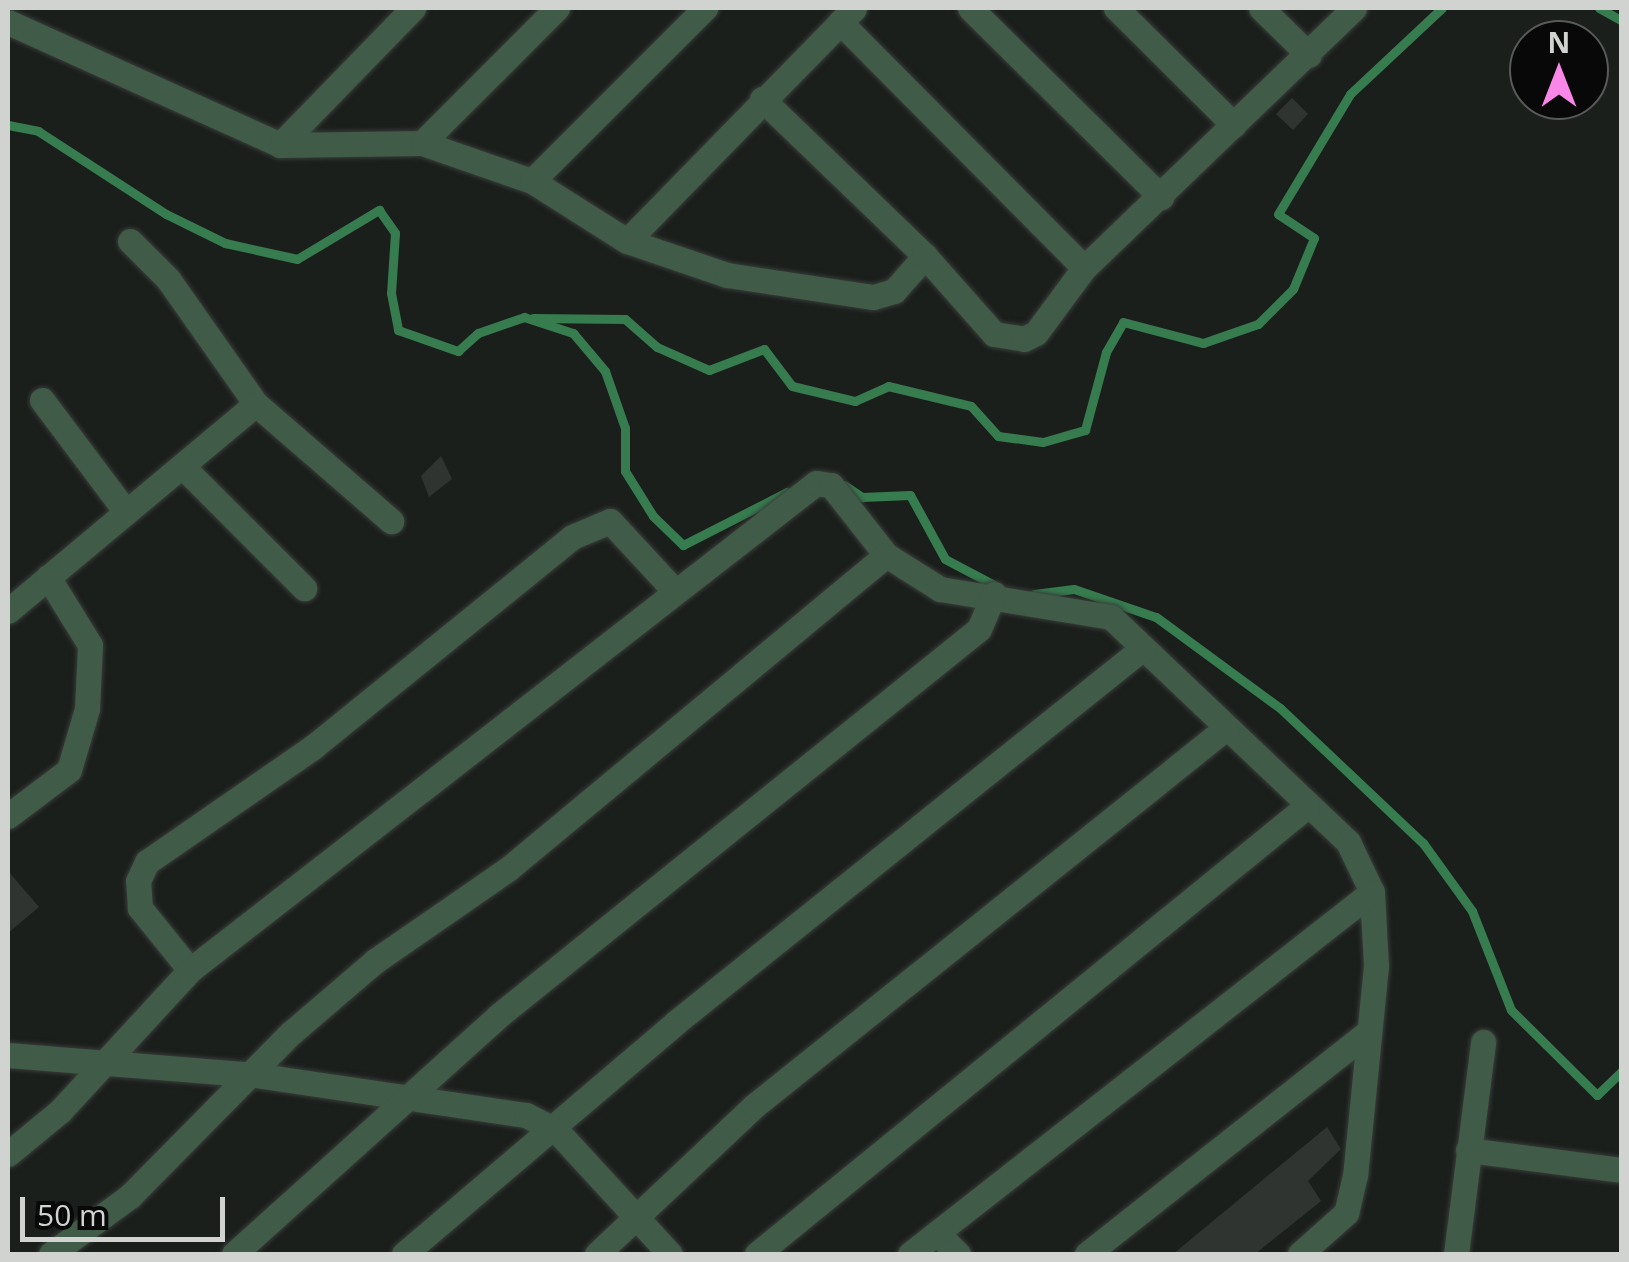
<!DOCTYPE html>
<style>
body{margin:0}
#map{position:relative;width:1629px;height:1262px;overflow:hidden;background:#1b1f1c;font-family:"Open Sans",sans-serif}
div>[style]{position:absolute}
.stream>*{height:9px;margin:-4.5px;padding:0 4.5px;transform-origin:4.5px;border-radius:4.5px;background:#367c4f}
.building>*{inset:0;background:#303431}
.roads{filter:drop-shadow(0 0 2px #383c39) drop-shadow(0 0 2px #383c39)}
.minor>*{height:25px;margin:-12.5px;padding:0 12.5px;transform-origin:12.5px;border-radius:12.5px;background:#405b48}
span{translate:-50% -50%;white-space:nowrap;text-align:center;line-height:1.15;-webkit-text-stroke:9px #070807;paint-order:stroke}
.frame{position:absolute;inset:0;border:10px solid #d1d3d1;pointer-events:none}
.north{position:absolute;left:1509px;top:20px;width:100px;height:100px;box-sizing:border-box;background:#070807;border:2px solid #585958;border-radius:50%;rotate:0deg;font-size:28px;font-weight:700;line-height:40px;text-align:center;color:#d1d3d1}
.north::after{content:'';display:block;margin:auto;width:35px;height:45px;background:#fa87e8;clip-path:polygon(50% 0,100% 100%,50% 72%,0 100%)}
.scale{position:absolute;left:20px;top:1197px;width:205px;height:45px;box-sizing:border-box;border:5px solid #d1d3d1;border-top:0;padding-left:12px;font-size:30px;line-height:35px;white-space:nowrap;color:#d1d3d1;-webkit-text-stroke:8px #070807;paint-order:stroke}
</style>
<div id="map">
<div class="stream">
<div style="left:1599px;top:8px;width:26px;rotate:29deg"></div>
<div style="left:8px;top:125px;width:31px;rotate:11deg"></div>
<div style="left:38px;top:131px;width:153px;rotate:33deg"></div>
<div style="left:166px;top:214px;width:66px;rotate:26.2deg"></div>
<div style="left:225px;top:243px;width:74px;rotate:12.5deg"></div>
<div style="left:297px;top:259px;width:96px;rotate:-30.9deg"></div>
<div style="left:379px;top:210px;width:28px;rotate:55deg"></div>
<div style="left:395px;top:233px;width:60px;rotate:93.8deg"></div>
<div style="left:391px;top:293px;width:38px;rotate:79deg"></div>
<div style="left:398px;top:330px;width:64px;rotate:19.3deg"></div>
<div style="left:458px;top:351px;width:27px;rotate:-42deg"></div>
<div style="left:478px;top:333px;width:49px;rotate:-19.2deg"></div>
<div style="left:524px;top:317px;width:52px;rotate:18.1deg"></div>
<div style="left:573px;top:333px;width:50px;rotate:49.9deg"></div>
<div style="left:605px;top:371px;width:60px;rotate:70.7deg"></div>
<div style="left:625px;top:428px;width:43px;rotate:90deg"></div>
<div style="left:625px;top:471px;width:53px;rotate:58.1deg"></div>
<div style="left:653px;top:516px;width:42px;rotate:44deg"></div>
<div style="left:683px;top:545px;width:117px;rotate:-27deg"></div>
<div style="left:533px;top:318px;width:92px;rotate:0.6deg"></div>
<div style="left:625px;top:319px;width:43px;rotate:41.2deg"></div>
<div style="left:657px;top:347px;width:57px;rotate:23.9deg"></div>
<div style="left:709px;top:370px;width:59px;rotate:-20.9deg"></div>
<div style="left:764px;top:349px;width:46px;rotate:52.9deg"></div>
<div style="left:792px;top:386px;width:65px;rotate:13.4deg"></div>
<div style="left:855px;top:401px;width:36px;rotate:-24deg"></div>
<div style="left:888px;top:386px;width:85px;rotate:13.5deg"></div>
<div style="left:971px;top:406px;width:40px;rotate:48deg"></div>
<div style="left:998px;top:436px;width:45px;rotate:7.6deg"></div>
<div style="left:1043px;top:442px;width:44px;rotate:-15.9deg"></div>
<div style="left:1085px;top:430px;width:81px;rotate:-74.9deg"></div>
<div style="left:1106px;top:352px;width:34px;rotate:-60deg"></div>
<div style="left:1123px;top:322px;width:83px;rotate:14.7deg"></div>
<div style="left:1203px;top:343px;width:58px;rotate:-19.1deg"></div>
<div style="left:1258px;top:324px;width:49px;rotate:-45deg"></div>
<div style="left:1293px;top:289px;width:55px;rotate:-67.6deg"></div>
<div style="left:1314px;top:238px;width:43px;rotate:-146.3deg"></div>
<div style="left:1278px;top:214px;width:140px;rotate:-59deg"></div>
<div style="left:1350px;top:94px;width:126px;rotate:-43.1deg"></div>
<div style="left:844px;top:485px;width:22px;rotate:34deg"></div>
<div style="left:862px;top:497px;width:48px;rotate:-2.4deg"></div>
<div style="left:910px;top:495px;width:73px;rotate:61.3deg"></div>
<div style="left:945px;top:559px;width:62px;rotate:27.8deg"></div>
<div style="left:1034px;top:594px;width:40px;rotate:-7.1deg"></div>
<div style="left:1074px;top:589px;width:87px;rotate:18.9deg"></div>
<div style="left:1156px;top:617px;width:154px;rotate:36.3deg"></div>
<div style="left:1280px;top:708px;width:197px;rotate:43.4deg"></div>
<div style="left:1423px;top:843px;width:84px;rotate:54.2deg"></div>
<div style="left:1472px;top:911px;width:106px;rotate:68.5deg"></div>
<div style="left:1511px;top:1010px;width:121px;rotate:44.7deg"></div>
<div style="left:1597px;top:1095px;width:35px;rotate:-44deg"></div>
</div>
<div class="building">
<div style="clip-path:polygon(1292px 98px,1308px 114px,1293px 130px,1276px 114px)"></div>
<div style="clip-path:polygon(441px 456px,452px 479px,429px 497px,421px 476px)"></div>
<div style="clip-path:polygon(8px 871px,39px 907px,8px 933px)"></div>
<div style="clip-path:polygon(1327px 1127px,1341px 1149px,1308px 1181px,1321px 1201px,1255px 1254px,1173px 1254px)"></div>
</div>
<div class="roads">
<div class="minor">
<div style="left:970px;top:8px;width:269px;rotate:44.7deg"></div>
<div style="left:1116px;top:8px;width:166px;rotate:44.8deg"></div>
<div style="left:1261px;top:8px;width:67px;rotate:44.4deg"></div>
<div style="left:8px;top:22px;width:299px;rotate:24.3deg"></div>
<div style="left:280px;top:145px;width:142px;rotate:-0.8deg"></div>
<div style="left:422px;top:143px;width:116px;rotate:19.1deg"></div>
<div style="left:532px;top:181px;width:112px;rotate:32.3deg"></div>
<div style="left:627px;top:241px;width:106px;rotate:18.8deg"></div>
<div style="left:727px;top:275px;width:148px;rotate:8.6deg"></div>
<div style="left:873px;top:297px;width:22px;rotate:-16deg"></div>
<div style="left:894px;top:291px;width:47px;rotate:-48.5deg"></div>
<div style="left:840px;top:22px;width:346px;rotate:45.2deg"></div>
<div style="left:762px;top:99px;width:226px;rotate:43.9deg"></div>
<div style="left:925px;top:256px;width:104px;rotate:48.5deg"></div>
<div style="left:994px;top:334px;width:30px;rotate:9deg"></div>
<div style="left:1024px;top:339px;width:13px;rotate:-27deg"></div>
<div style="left:1036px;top:333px;width:81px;rotate:-53.6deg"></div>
<div style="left:1084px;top:268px;width:375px;rotate:-43.9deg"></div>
<div style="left:422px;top:143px;width:191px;rotate:-45deg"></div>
<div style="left:280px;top:145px;width:191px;rotate:-45.8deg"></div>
<div style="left:532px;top:181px;width:245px;rotate:-45deg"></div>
<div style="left:130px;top:241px;width:54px;rotate:45deg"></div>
<div style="left:168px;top:279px;width:153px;rotate:54.9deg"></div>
<div style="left:256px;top:404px;width:179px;rotate:40.9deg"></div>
<div style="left:627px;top:241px;width:325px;rotate:-45.7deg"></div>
<div style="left:42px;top:400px;width:140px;rotate:53.1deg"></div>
<div style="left:182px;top:466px;width:173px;rotate:45deg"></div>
<div style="left:8px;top:611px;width:323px;rotate:-39.9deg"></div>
<div style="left:8px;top:816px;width:76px;rotate:-37deg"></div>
<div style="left:69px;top:770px;width:64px;rotate:-73.6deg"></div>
<div style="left:87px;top:709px;width:64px;rotate:-87.3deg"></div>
<div style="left:90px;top:645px;width:80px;rotate:-121.7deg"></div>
<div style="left:190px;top:970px;width:80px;rotate:-128.9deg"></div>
<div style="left:140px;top:908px;width:27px;rotate:-94deg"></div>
<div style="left:138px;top:881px;width:21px;rotate:-65deg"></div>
<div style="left:147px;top:862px;width:202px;rotate:-34.7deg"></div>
<div style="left:313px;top:747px;width:333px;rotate:-39deg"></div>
<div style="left:572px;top:537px;width:41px;rotate:-22.8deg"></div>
<div style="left:610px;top:521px;width:93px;rotate:47.2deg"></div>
<div style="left:8px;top:1055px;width:248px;rotate:4.6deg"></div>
<div style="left:255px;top:1075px;width:274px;rotate:8.4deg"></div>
<div style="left:526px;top:1115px;width:34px;rotate:27deg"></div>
<div style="left:556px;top:1130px;width:168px;rotate:47.4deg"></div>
<div style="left:1468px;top:1150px;width:155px;rotate:7.4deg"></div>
<div style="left:8px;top:1154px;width:67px;rotate:-39.6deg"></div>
<div style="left:60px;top:1111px;width:192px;rotate:-47.3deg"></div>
<div style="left:190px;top:970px;width:793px;rotate:-37.88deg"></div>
<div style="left:816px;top:483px;width:15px;rotate:8deg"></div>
<div style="left:831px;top:485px;width:89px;rotate:51.8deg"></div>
<div style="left:886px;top:555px;width:64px;rotate:32.2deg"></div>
<div style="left:940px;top:589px;width:173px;rotate:9.3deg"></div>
<div style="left:1111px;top:617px;width:327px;rotate:43.5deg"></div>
<div style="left:1348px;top:842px;width:55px;rotate:64.4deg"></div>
<div style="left:1372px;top:892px;width:74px;rotate:86.9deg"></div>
<div style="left:1376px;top:966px;width:210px;rotate:95.7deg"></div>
<div style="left:1355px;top:1175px;width:39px;rotate:103deg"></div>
<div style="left:1346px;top:1213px;width:62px;rotate:138.3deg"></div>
<div style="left:937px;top:1233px;width:30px;rotate:45deg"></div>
<div style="left:51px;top:1254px;width:98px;rotate:-36.3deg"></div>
<div style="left:130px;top:1196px;width:229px;rotate:-45.4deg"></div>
<div style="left:291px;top:1033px;width:111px;rotate:-40.6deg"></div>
<div style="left:375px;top:961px;width:162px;rotate:-34.7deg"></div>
<div style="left:508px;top:869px;width:491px;rotate:-39.7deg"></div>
<div style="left:234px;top:1254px;width:355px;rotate:-42deg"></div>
<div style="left:498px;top:1016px;width:617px;rotate:-38.82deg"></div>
<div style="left:979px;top:629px;width:38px;rotate:-67deg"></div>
<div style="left:404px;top:1254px;width:356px;rotate:-40.4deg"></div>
<div style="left:675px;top:1023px;width:600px;rotate:-38.7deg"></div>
<div style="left:597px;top:1254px;width:216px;rotate:-43.3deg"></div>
<div style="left:754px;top:1106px;width:605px;rotate:-38.69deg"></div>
<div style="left:757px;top:1254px;width:709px;rotate:-39.16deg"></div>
<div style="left:910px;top:1254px;width:587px;rotate:-38.08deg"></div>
<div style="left:1087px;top:1254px;width:358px;rotate:-38.3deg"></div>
<div style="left:1456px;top:1254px;width:214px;rotate:-82.7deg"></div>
</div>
</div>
<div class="frame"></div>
<div class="north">N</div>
<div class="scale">50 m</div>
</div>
